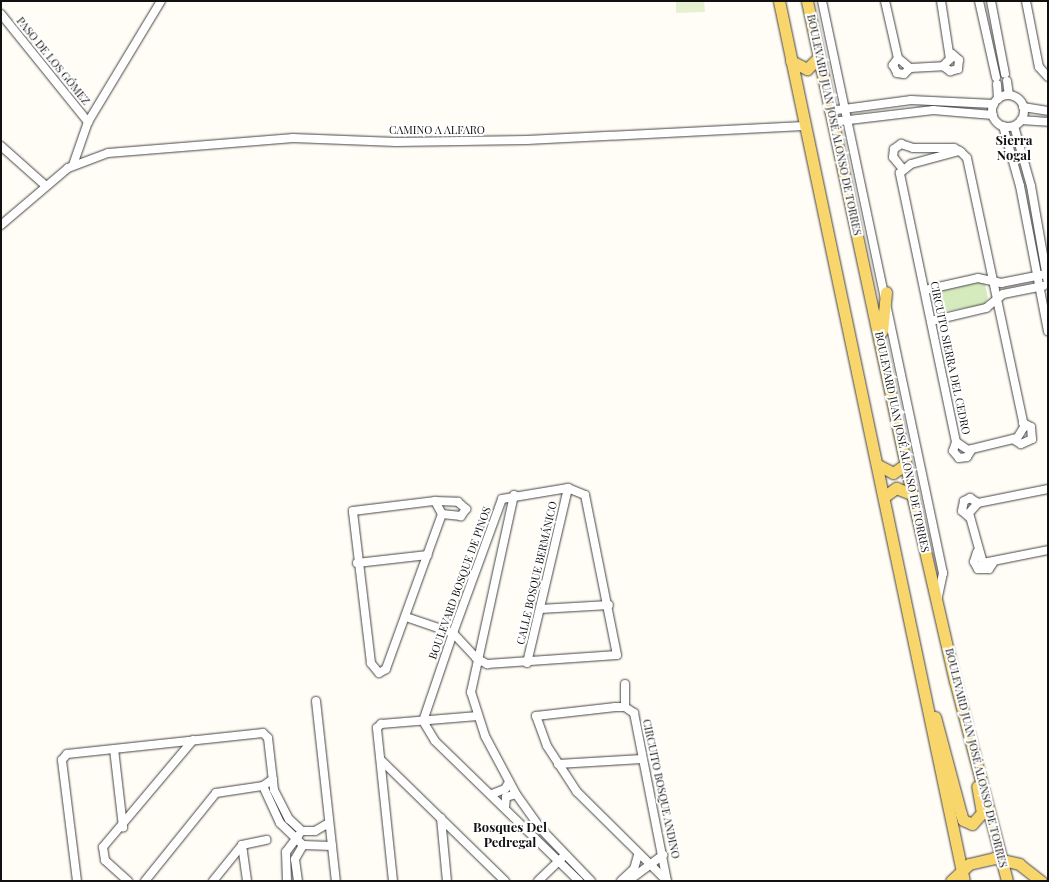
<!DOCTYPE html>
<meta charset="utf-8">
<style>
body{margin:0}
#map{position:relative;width:1049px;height:882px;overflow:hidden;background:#fffdf5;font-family:"Playfair Display",serif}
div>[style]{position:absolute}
.green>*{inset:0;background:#d5ebbd}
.pitch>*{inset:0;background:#e6f2cf}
.roads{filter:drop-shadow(0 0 1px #444) drop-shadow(0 0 1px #444)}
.minor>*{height:8px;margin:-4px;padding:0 4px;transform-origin:4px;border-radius:4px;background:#fff}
.minor>.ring{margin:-4px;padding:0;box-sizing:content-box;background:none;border:8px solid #fff;border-radius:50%}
.major>*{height:11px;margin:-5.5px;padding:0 5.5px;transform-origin:5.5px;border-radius:5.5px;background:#f9d66b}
span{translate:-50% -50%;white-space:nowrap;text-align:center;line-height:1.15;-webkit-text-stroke:4px #fff;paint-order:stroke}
.street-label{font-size:11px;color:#111}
.quarter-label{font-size:13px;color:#111;font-weight:700}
.frame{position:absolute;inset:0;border:2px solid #111;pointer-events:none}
</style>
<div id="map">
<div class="green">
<div style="clip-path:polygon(981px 282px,985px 284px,988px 298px,984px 305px,933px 313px,931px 293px)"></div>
</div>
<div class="pitch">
<div style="clip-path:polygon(676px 1px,704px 1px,705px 12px,676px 13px)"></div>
</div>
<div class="roads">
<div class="minor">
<div style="left:822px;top:1px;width:585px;rotate:78.06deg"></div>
<div style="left:943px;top:573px;width:29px;rotate:102deg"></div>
<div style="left:885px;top:1px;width:58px;rotate:77.2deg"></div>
<div style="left:898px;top:58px;width:16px;rotate:40deg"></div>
<div style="left:910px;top:68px;width:33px;rotate:-3deg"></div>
<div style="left:943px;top:66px;width:10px;rotate:-45deg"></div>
<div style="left:950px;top:59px;width:59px;rotate:-98.8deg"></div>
<div style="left:979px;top:1px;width:78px;rotate:77.4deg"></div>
<div style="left:991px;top:1px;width:74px;rotate:79.1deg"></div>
<div style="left:1026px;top:1px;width:67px;rotate:78.9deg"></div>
<div style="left:1039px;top:67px;width:13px;rotate:48deg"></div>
<div style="left:1px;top:14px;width:139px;rotate:51.1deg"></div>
<div style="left:898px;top:58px;width:9px;rotate:126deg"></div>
<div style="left:893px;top:65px;width:9px;rotate:63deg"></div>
<div style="left:897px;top:73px;width:7px;rotate:8deg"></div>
<div style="left:904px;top:74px;width:8px;rotate:-45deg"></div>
<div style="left:943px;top:66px;width:9px;rotate:36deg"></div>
<div style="left:950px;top:71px;width:8px;rotate:-14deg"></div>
<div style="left:958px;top:69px;width:9px;rotate:-84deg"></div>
<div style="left:959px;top:60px;width:9px;rotate:-139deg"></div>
<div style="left:1007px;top:81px;width:14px;rotate:82deg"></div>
<div style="left:997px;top:84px;width:15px;rotate:86deg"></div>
<div class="ring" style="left:992px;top:95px;width:24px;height:24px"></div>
<div style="left:1023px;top:107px;width:25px;rotate:9deg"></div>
<div style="left:829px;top:111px;width:83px;rotate:-7.6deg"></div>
<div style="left:911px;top:100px;width:83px;rotate:2.8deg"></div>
<div style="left:1021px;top:120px;width:27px;rotate:4deg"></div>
<div style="left:832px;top:122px;width:102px;rotate:-6.8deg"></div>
<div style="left:933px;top:110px;width:60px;rotate:4.8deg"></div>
<div style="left:1003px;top:126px;width:62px;rotate:74.2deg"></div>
<div style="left:1020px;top:186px;width:148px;rotate:79.1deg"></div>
<div style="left:1014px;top:126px;width:62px;rotate:74.2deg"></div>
<div style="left:1031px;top:186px;width:98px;rotate:80.1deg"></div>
<div style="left:1px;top:146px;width:59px;rotate:41.6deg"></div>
<div style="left:73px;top:165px;width:46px;rotate:-70.8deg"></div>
<div style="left:88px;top:122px;width:141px;rotate:-58.9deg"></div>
<div style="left:902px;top:168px;width:14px;rotate:-129deg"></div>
<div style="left:893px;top:157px;width:8px;rotate:-83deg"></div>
<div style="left:894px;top:149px;width:9px;rotate:-36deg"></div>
<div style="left:901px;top:144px;width:13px;rotate:18deg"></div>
<div style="left:913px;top:148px;width:41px"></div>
<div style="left:954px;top:148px;width:8px;rotate:30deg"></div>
<div style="left:961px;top:152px;width:8px;rotate:45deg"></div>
<div style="left:967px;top:158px;width:275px;rotate:78deg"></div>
<div style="left:1024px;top:427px;width:13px;rotate:122deg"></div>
<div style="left:1017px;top:438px;width:50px;rotate:166.2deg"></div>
<div style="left:968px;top:450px;width:14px;rotate:-146deg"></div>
<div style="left:956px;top:442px;width:275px;rotate:-101.8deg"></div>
<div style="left:900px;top:173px;width:14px;rotate:-39deg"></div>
<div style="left:911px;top:164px;width:50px;rotate:-15.2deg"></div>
<div style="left:1px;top:225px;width:88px;rotate:-40.4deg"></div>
<div style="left:68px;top:168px;width:43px;rotate:-20.6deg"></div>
<div style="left:108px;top:153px;width:186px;rotate:-4.6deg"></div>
<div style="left:293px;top:138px;width:103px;rotate:2.2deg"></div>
<div style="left:396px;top:142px;width:131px;rotate:-0.9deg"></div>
<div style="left:527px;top:140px;width:277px;rotate:-2.9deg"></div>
<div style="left:925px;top:290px;width:54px;rotate:-12.8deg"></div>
<div style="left:978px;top:278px;width:24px;rotate:12deg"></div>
<div style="left:1001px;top:283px;width:41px;rotate:-11.3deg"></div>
<div style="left:931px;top:321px;width:57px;rotate:-13.3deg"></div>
<div style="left:986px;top:308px;width:22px;rotate:-39deg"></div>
<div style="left:1003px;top:294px;width:41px;rotate:-11.3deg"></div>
<div style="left:1013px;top:439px;width:9px;rotate:32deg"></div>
<div style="left:1021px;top:444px;width:12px;rotate:-24deg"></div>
<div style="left:1032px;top:439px;width:12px;rotate:-95deg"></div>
<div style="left:1031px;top:427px;width:9px;rotate:-153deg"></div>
<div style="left:956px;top:442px;width:9px;rotate:108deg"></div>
<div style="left:953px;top:451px;width:9px;rotate:49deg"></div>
<div style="left:959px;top:458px;width:8px;rotate:-7deg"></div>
<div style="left:967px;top:457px;width:9px;rotate:-58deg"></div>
<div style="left:1048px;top:489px;width:71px;rotate:168.7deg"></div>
<div style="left:978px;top:503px;width:13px;rotate:132deg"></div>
<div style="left:969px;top:513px;width:52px;rotate:74.4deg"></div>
<div style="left:983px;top:563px;width:66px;rotate:-11.3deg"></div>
<div style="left:514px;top:495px;width:202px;rotate:102.3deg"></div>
<div style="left:471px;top:692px;width:46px;rotate:72.3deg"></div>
<div style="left:485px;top:736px;width:66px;rotate:61.9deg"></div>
<div style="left:516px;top:794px;width:43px;rotate:54.5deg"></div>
<div style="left:541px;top:829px;width:72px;rotate:46.1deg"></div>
<div style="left:435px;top:501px;width:15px;rotate:62deg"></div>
<div style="left:442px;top:514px;width:165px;rotate:109.9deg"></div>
<div style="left:386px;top:669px;width:8px;rotate:150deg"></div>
<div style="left:379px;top:673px;width:13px;rotate:-129deg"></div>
<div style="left:371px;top:663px;width:153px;rotate:-96.8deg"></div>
<div style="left:353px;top:511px;width:83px;rotate:-7deg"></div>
<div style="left:435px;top:501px;width:23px;rotate:2deg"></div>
<div style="left:458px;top:502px;width:11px;rotate:41deg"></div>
<div style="left:466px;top:509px;width:9px;rotate:126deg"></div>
<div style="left:461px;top:516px;width:19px;rotate:-174deg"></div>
<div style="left:969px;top:517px;width:9px;rotate:-139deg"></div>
<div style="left:962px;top:511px;width:10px;rotate:-79deg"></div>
<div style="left:964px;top:501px;width:7px;rotate:-27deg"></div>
<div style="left:970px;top:498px;width:9px;rotate:32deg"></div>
<div style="left:977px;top:552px;width:10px;rotate:107deg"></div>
<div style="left:974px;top:562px;width:8px;rotate:60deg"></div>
<div style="left:978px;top:569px;width:11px"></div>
<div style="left:989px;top:569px;width:7px;rotate:-56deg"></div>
<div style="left:357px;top:563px;width:71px;rotate:-6.4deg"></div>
<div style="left:540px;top:609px;width:69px;rotate:-3.3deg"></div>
<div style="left:406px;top:617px;width:50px;rotate:18.8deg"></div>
<div style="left:453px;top:633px;width:34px;rotate:47deg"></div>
<div style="left:476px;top:658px;width:13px;rotate:29deg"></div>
<div style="left:487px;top:664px;width:130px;rotate:-4deg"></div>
<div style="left:617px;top:655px;width:163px;rotate:-101.3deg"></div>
<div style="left:585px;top:495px;width:18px;rotate:-158deg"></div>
<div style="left:568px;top:488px;width:67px;rotate:170.5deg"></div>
<div style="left:502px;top:499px;width:143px;rotate:110.1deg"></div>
<div style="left:453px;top:633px;width:93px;rotate:108.8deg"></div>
<div style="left:423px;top:721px;width:23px;rotate:59deg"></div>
<div style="left:435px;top:741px;width:201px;rotate:44.2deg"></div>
<div style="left:527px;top:663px;width:180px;rotate:-76.8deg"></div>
<div style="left:625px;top:684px;width:23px;rotate:90deg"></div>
<div style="left:316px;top:701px;width:181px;rotate:83.7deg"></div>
<div style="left:114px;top:749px;width:79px;rotate:83.4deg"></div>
<div style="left:382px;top:761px;width:172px;rotate:44.3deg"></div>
<div style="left:558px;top:764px;width:84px;rotate:-3.4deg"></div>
<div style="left:263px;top:786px;width:41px;rotate:65.3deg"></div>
<div style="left:280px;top:823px;width:32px;rotate:44deg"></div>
<div style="left:492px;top:794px;width:14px;rotate:-21deg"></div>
<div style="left:505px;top:789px;width:8px;rotate:-60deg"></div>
<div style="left:505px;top:807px;width:10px;rotate:-84deg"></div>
<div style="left:506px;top:797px;width:10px;rotate:-17deg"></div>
<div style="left:441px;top:818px;width:63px;rotate:84.6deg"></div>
<div style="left:242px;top:845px;width:36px;rotate:82deg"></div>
<div style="left:77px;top:881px;width:122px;rotate:-97.1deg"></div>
<div style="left:62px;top:760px;width:8px;rotate:-50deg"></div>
<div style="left:67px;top:754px;width:197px;rotate:-6.1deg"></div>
<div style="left:263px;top:733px;width:7px;rotate:45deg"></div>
<div style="left:268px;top:738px;width:52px;rotate:83.4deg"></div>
<div style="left:274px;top:790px;width:33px;rotate:63deg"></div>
<div style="left:289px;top:819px;width:18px;rotate:43deg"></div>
<div style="left:302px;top:831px;width:13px"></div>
<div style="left:315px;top:831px;width:16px;rotate:-30deg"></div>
<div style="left:128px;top:881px;width:31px;rotate:-138deg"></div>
<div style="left:105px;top:860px;width:13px;rotate:-99deg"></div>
<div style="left:103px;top:847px;width:140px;rotate:-49.9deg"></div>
<div style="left:145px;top:881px;width:113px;rotate:-51.1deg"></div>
<div style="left:216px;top:793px;width:48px;rotate:-8.5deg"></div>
<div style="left:263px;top:786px;width:12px;rotate:-35deg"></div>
<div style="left:213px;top:881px;width:46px;rotate:-51.1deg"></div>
<div style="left:242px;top:845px;width:25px;rotate:-12deg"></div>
<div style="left:287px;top:881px;width:29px;rotate:-92deg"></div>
<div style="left:286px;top:852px;width:21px;rotate:-53deg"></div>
<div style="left:298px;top:881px;width:22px;rotate:-98deg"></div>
<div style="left:295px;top:859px;width:16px;rotate:-60deg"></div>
<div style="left:303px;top:845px;width:29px;rotate:2deg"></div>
<div style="left:393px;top:881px;width:154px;rotate:-96deg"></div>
<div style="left:377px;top:728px;width:6px;rotate:-45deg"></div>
<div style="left:381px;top:724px;width:97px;rotate:-4.7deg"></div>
<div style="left:538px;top:881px;width:33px;rotate:-44deg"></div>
<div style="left:621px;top:881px;width:18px;rotate:-43deg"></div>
<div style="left:634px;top:869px;width:15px;rotate:-74deg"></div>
<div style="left:628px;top:881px;width:44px;rotate:-36.6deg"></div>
<div style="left:667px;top:881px;width:127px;rotate:-135.3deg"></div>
<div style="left:577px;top:792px;width:55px;rotate:-123.1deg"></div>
<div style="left:547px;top:746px;width:32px;rotate:-110deg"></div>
<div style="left:536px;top:716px;width:80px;rotate:-6.5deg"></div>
<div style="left:615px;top:707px;width:10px"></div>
<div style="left:625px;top:707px;width:11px;rotate:34deg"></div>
<div style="left:634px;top:713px;width:171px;rotate:78.9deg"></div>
</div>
<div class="major">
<div style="left:779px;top:1px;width:899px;rotate:78.13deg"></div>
<div style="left:807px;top:1px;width:504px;rotate:77.98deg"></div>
<div style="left:912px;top:494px;width:192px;rotate:77.1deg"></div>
<div style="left:955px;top:681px;width:207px;rotate:75.4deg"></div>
<div style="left:791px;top:61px;width:18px;rotate:27deg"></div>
<div style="left:807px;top:69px;width:16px;rotate:-45deg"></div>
<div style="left:882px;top:331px;width:39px;rotate:-84deg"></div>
<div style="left:878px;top:465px;width:17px;rotate:28deg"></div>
<div style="left:893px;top:473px;width:14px;rotate:-34deg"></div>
<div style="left:885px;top:496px;width:14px;rotate:-36deg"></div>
<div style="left:896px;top:488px;width:17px;rotate:21deg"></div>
<div style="left:935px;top:717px;width:100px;rotate:75deg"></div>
<div style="left:961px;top:814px;width:6px;rotate:72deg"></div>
<div style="left:963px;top:820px;width:10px;rotate:24deg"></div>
<div style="left:972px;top:824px;width:15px;rotate:-48deg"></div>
<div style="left:982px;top:813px;width:27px;rotate:-100deg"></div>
<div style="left:951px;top:881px;width:25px;rotate:-43deg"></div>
<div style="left:969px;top:864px;width:26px;rotate:-13deg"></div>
<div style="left:994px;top:858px;width:26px;rotate:13deg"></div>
<div style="left:1019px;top:864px;width:28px;rotate:38deg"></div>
</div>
</div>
<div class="street-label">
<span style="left:53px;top:61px;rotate:51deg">PASO DE LOS GÓMEZ</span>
<span style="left:834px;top:125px;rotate:78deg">BOULEVARD JUAN JOSÉ ALONSO DE TORRES</span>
<span style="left:437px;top:130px">CAMINO A ALFARO</span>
<span style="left:950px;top:358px;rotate:78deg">CIRCUITO SIERRA DEL CEDRO</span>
<span style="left:902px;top:442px;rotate:78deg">BOULEVARD JUAN JOSÉ ALONSO DE TORRES</span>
<span style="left:537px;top:573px;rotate:-77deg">CALLE BOSQUE BERMÁNICO</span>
<span style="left:460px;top:583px;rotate:-70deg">BOULEVARD BOSQUE DE PINOS</span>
<span style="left:976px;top:758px;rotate:76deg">BOULEVARD JUAN JOSÉ ALONSO DE TORRES</span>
<span style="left:661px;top:789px;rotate:78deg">CIRCUITO BOSQUE ANDINO</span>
</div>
<div class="quarter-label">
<span style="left:1014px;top:148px">Sierra<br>Nogal</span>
<span style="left:510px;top:835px">Bosques Del<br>Pedregal</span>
</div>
<div class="frame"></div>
</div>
